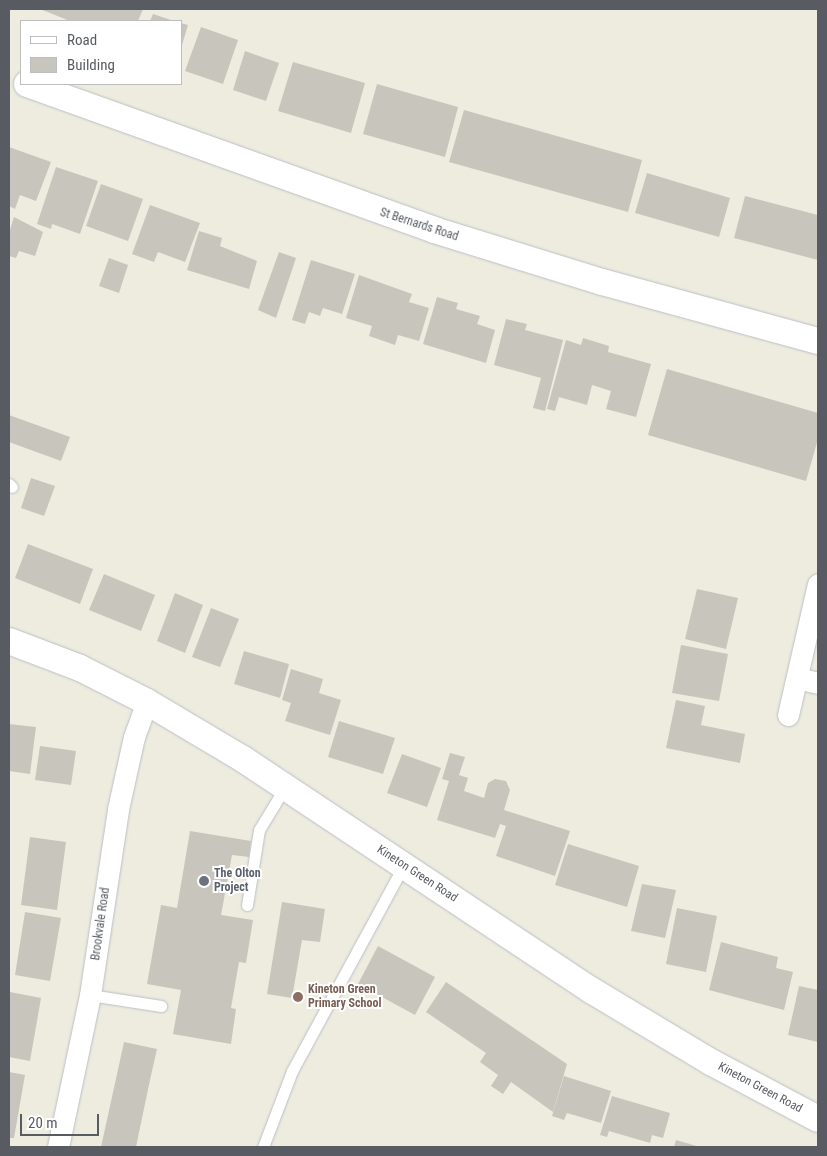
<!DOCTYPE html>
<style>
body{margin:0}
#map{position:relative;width:827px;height:1156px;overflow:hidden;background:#edecdf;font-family:"Roboto Condensed",sans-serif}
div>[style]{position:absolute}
.building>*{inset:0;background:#c8c6bc}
.roads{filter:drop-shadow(0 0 1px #bdbec5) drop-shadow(0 0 1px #bdbec5)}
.service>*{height:11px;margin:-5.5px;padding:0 5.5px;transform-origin:5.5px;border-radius:5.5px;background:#fff}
.minor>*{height:21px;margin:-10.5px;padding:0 10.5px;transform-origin:10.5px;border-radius:10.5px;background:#fff}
.tertiary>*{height:26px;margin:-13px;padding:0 13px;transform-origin:13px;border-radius:13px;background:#fff}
.dots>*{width:14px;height:14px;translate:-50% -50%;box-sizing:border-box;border:2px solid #fff;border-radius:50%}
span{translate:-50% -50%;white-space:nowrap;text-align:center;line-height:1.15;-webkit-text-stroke:4px #fff;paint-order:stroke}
.street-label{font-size:12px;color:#585c62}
.worship-label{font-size:12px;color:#5b616d;font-weight:700}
.left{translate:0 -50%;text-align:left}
.education-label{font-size:12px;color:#785e54;font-weight:700}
.frame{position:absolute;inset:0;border:10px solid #585c62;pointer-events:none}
.legend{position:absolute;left:20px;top:20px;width:162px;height:65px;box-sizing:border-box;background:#fff;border:1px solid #bcbec0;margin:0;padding:6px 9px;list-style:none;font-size:15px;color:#585c62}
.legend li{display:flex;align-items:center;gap:10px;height:25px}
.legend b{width:25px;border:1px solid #bcbec0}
.scale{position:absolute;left:20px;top:1114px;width:79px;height:22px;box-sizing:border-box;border:2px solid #585c62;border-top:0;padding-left:6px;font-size:15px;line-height:18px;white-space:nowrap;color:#585c62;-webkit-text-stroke:4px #fff;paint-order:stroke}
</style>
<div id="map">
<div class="building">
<div style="clip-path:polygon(40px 9px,143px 9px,138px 21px,70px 21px)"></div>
<div style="clip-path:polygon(153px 14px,174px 21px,150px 21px)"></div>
<div style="clip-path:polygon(181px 23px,188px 25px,182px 45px,181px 45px)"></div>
<div style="clip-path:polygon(201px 27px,238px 40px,223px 84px,185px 71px)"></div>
<div style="clip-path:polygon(245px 51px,279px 63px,266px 101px,233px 90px)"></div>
<div style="clip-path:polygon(293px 62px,365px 83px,351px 133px,278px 111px)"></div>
<div style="clip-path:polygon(377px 84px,458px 107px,445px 157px,363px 134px)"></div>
<div style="clip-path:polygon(464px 110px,642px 160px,628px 212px,449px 162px)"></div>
<div style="clip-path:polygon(9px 147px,51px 162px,36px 201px,20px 195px,15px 209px,9px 206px)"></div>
<div style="clip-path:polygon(56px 167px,98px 181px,80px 234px,52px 224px,51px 229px,37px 224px)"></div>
<div style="clip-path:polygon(647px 173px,730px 198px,719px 237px,635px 213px)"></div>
<div style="clip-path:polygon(101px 184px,143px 199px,128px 241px,86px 226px)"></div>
<div style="clip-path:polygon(745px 196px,818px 215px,818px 260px,734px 238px)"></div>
<div style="clip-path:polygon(150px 205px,200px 223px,185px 262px,158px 252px,154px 262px,132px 254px)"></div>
<div style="clip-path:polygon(14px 217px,43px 232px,35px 256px,19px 251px,16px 258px,9px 256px,9px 233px)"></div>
<div style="clip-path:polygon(199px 231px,222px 238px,220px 246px,257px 261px,249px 289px,187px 270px)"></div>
<div style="clip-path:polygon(279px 252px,296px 258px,276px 318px,258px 310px)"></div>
<div style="clip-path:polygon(109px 258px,128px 265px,119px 293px,99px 286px)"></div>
<div style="clip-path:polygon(311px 260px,355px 274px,342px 314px,323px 308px,320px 316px,309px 312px,305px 324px,292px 320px)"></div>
<div style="clip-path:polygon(359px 275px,412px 294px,409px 302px,429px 308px,419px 341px,398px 335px,395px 345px,369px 336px,372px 326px,346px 318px)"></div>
<div style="clip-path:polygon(437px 297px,458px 303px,456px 309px,480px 316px,477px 324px,495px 330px,486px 363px,423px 344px)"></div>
<div style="clip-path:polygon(506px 319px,527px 324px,525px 330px,563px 340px,545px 411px,533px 408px,541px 378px,494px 365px)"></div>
<div style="clip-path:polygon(583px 338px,609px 346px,608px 352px,651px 364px,636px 417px,606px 409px,611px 391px,592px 385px,587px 405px,559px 397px,555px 411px,547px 409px,566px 340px,581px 345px)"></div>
<div style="clip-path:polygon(667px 369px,818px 413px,818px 439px,806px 481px,648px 435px)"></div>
<div style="clip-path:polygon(9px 415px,70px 437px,61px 461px,9px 442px)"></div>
<div style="clip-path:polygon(31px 478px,55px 486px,44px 516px,21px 508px)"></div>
<div style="clip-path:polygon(28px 544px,93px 569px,80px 604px,15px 578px)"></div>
<div style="clip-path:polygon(104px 574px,155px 595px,141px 631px,89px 610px)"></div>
<div style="clip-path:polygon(697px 589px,738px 598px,726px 649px,685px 639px)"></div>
<div style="clip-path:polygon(175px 593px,203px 605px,185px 653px,157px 641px)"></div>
<div style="clip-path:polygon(211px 608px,239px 619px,220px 667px,192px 657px)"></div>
<div style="clip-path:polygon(681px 645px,728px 654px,719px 701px,672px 693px)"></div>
<div style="clip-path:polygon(244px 651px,289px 664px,280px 698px,234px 684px)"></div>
<div style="clip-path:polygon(291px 669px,323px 679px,319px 693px,341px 700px,330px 735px,285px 721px,291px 703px,282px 700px)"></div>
<div style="clip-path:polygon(676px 700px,705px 706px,701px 725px,745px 734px,740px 763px,666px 748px)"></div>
<div style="clip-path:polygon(339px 721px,395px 738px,383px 774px,328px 757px)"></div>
<div style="clip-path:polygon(9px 724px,36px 727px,30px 774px,9px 771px)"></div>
<div style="clip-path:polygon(40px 746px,76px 751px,71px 785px,35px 780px)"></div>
<div style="clip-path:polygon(450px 753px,465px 757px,459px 775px,468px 778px,464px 791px,484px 798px,488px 783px,495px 779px,506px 781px,510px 790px,504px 810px,570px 831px,555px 876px,496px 856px,506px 826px,500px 824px,495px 838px,437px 820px,449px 781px,442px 779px)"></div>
<div style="clip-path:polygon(402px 754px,441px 768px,427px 807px,387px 793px)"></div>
<div style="clip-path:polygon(190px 831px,251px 841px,249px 857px,232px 855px,221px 915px,253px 920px,246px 963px,239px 962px,231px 1008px,236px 1009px,231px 1044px,173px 1034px,181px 990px,147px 984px,161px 905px,177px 908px)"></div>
<div style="clip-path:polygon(30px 837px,66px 842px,57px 910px,21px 905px)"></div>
<div style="clip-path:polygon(568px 844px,639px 866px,627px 907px,555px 885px)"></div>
<div style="clip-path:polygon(642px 884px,676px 890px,665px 938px,631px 931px)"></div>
<div style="clip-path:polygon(282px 902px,325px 909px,320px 942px,302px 940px,292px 998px,267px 994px)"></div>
<div style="clip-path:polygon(677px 908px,717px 916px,706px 972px,666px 964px)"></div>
<div style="clip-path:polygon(25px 912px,61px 918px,50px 981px,15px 975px)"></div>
<div style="clip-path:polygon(721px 942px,778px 957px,776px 968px,793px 972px,784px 1010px,709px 990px)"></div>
<div style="clip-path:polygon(378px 946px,435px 977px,415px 1015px,358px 984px)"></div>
<div style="clip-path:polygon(446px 982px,567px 1064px,553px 1112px,511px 1082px,503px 1094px,491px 1086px,498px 1075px,480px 1062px,486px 1053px,426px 1012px)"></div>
<div style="clip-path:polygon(799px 986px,818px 990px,818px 1042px,788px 1035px)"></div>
<div style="clip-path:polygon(10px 992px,41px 998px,30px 1061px,9px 1057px)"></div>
<div style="clip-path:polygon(124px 1042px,157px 1049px,150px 1080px,136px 1147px,101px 1147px)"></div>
<div style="clip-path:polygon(9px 1072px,25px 1075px,14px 1138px,9px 1138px)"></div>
<div style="clip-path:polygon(564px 1076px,611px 1091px,601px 1123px,567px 1113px,564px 1120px,552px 1116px)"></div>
<div style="clip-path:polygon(612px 1096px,670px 1113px,663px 1138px,652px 1135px,650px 1143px,609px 1131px,607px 1137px,600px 1135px)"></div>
<div style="clip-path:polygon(676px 1140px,700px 1147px,674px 1147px)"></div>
</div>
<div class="roads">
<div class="service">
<div style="left:9px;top:484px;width:4px;rotate:45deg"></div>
<div style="left:247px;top:905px;width:76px;rotate:-80.9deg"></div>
<div style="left:259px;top:830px;width:50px;rotate:-58.8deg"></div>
<div style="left:90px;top:995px;width:72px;rotate:8.8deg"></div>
<div style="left:263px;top:1147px;width:81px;rotate:-69.1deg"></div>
<div style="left:292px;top:1071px;width:234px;rotate:-61.5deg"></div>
</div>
<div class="minor">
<div style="left:797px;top:678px;width:22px;rotate:13deg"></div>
<div style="left:788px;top:715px;width:134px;rotate:-77.1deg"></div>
<div style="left:58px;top:1147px;width:155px;rotate:-78.1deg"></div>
<div style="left:90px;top:995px;width:188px;rotate:-81.4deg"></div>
<div style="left:118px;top:809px;width:74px;rotate:-77.5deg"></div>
<div style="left:134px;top:737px;width:37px;rotate:-70deg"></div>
</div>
<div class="tertiary">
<div style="left:27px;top:84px;width:432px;rotate:19.7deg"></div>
<div style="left:434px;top:230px;width:176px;rotate:17.2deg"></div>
<div style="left:602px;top:282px;width:224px;rotate:15.3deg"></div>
<div style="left:9px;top:641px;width:76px;rotate:20.8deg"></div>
<div style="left:80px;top:668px;width:75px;rotate:26.9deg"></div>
<div style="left:147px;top:702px;width:112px;rotate:30.7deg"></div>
<div style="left:243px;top:759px;width:418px;rotate:33.6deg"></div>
<div style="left:591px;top:990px;width:140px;rotate:31deg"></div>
<div style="left:711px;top:1062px;width:121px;rotate:28deg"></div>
</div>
</div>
<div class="dots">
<div style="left:204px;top:881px;background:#6b7280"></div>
<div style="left:298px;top:997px;background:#8d6e63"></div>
</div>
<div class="street-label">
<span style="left:419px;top:225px;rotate:18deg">St Bernards Road</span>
<span style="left:417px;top:874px;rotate:33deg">Kineton Green Road</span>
<span style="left:101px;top:924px;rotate:-82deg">Brookvale Road</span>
<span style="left:760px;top:1088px;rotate:28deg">Kineton Green Road</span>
</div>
<div class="worship-label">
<span class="left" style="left:214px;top:881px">The Olton<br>Project</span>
</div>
<div class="education-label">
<span class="left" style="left:308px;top:997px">Kineton Green<br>Primary School</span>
</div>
<div class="frame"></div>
<ul class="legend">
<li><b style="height:6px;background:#fff"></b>Road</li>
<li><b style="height:14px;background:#c8c6bc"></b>Building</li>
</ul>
<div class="scale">20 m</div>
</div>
